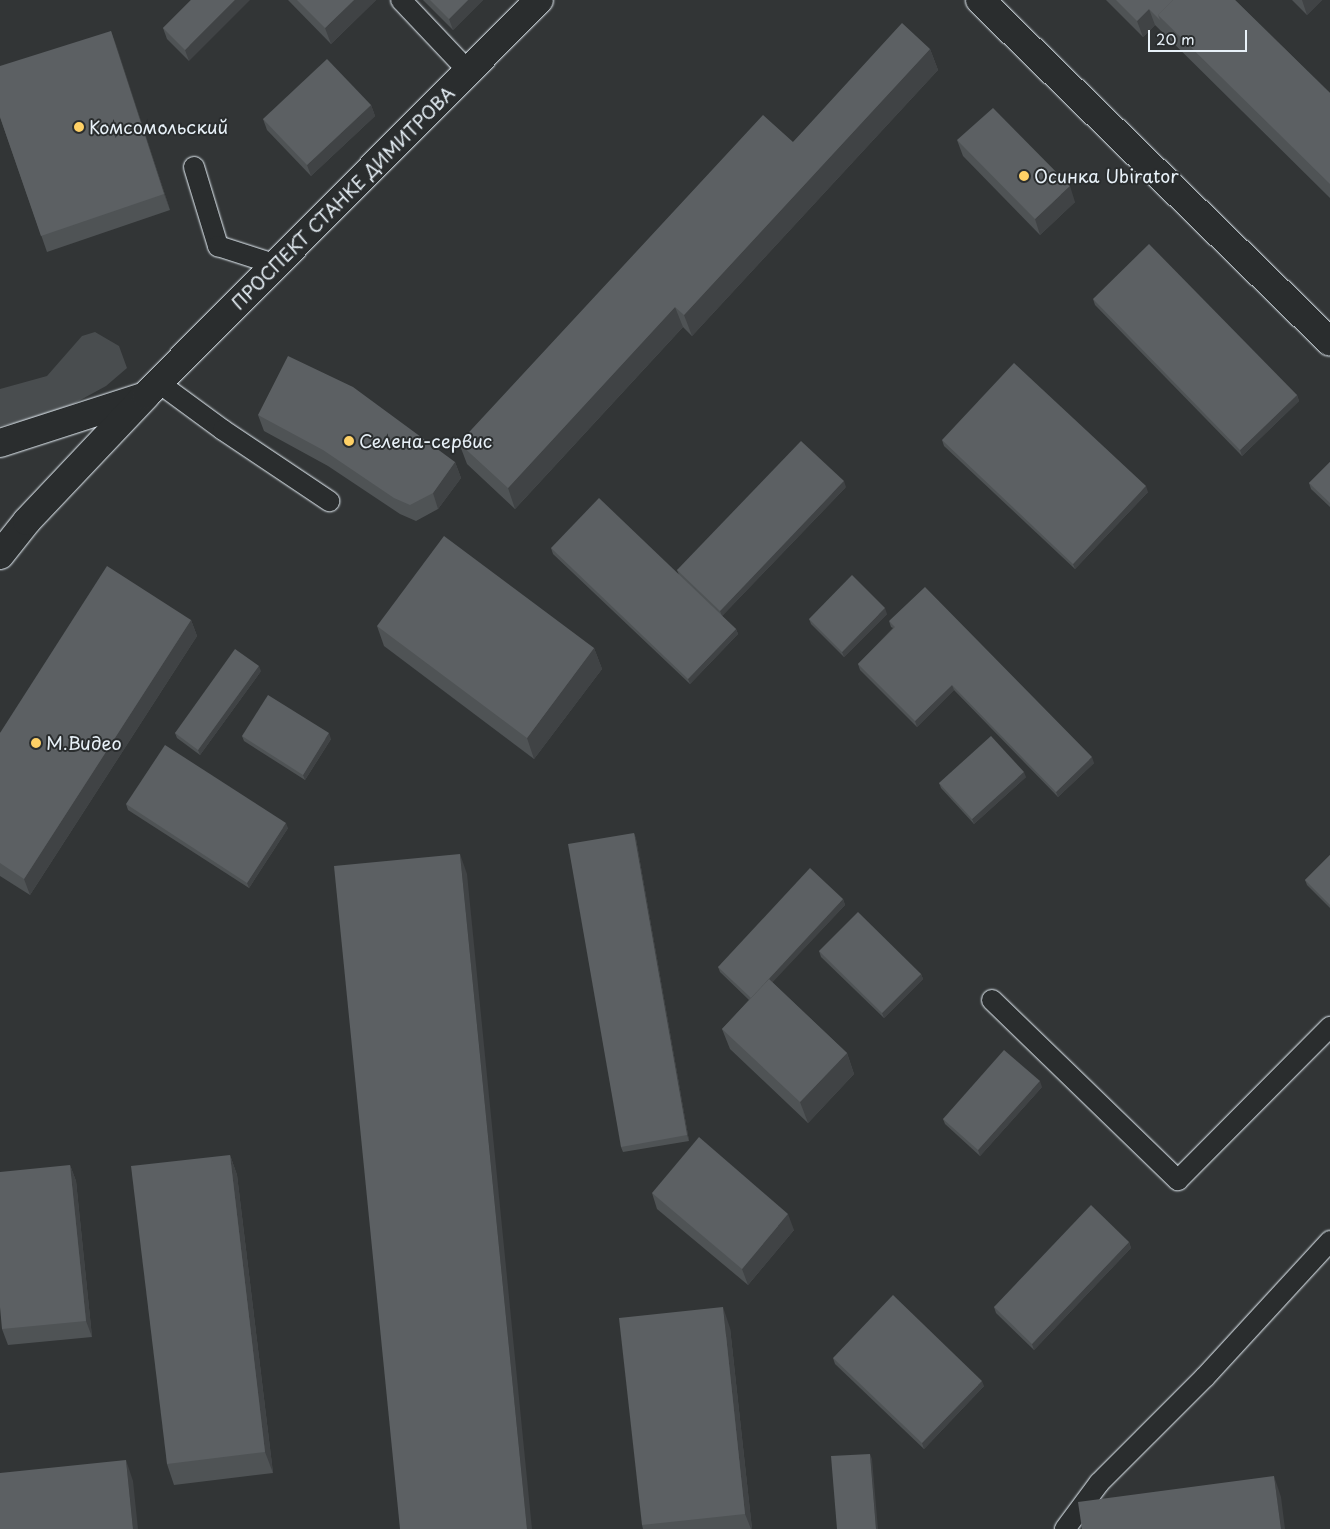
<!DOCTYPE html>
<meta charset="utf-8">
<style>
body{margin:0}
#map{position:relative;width:1330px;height:1529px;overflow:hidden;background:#323536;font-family:"Playpen Sans",sans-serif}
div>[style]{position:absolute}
.green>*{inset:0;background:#494d4f}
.roads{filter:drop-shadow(0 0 1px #e8f1f8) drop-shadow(0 0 1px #e8f1f8)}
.service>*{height:20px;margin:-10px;padding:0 10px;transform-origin:10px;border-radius:10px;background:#2a2d2e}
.minor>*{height:28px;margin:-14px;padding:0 14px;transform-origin:14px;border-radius:14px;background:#2a2d2e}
.primary>*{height:28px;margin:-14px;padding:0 14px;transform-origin:14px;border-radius:14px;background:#2a2d2e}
.wall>*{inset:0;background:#4f5355}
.shaded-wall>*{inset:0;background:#404345}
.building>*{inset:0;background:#5c6063}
.dots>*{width:14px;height:14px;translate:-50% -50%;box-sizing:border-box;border:2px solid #2a2d2e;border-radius:50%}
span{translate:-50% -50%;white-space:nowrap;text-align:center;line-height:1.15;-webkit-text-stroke:4px #2a2d2e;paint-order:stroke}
.poi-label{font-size:18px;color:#e8f1f8}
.left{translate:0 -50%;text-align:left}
.street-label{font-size:18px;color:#e8f1f8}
.scale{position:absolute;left:1148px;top:30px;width:99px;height:22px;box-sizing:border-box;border:2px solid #e8f1f8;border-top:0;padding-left:6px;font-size:15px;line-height:18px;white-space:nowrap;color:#e8f1f8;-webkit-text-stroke:4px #2a2d2e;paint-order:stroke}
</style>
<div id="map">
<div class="green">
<div style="clip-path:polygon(95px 332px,119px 346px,127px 368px,106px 386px,73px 404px,27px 420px,0 426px,0 389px,47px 376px,82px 336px)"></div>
</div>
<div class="roads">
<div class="service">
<div style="left:401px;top:0;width:99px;rotate:46.6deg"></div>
<div style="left:194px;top:167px;width:83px;rotate:73.1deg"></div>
<div style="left:218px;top:246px;width:62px;rotate:17.9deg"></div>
<div style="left:159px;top:383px;width:79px;rotate:36.3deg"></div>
<div style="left:223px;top:430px;width:128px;rotate:33.8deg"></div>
<div style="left:992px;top:1000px;width:259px;rotate:44.1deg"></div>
<div style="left:1178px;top:1180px;width:216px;rotate:-45.2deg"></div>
<div style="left:1065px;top:1529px;width:57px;rotate:-53.5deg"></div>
<div style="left:1099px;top:1483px;width:150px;rotate:-45deg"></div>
<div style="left:1205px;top:1377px;width:185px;rotate:-47.4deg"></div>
</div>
<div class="minor">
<div style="left:980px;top:0;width:489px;rotate:44.3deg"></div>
</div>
<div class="primary">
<div style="left:0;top:443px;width:149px;rotate:-17.9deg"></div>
<div style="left:0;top:555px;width:43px;rotate:-51.5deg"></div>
<div style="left:27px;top:521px;width:173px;rotate:-46.6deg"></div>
<div style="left:146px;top:395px;width:557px;rotate:-45.15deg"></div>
</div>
</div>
<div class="wall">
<div style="clip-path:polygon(191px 0,189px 61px,167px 39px,163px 28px)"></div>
<div style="clip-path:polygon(288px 0,376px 0,331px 44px)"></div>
<div style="clip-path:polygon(423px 0,483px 0,453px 30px)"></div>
<div style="clip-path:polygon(1106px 0,1235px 0,1330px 93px,1330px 198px,1155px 25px,1143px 37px)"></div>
<div style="clip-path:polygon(1292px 0,1322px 0,1307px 15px)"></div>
<div style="clip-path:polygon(111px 31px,170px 210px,47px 252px,0 117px)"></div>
<div style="clip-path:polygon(930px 49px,938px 70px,692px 336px,683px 327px,515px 509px,467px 464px,459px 443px,793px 142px)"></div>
<div style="clip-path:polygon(371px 105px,375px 116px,311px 176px,267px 130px,263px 119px)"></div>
<div style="clip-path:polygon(957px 140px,1075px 202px,1040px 235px,963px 156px)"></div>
<div style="clip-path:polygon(1093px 299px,1297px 395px,1299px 401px,1242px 456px,1095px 305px)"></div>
<div style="clip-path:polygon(258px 415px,455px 462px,461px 478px,438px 509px,416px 521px,400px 514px,328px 466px,264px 431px)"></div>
<div style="clip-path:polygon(942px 440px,1148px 492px,1075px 569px,944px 446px)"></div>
<div style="clip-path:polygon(1330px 462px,1330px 507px,1311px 489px,1309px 483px)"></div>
<div style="clip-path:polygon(846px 487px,722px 616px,736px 629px,738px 634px,690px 684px,553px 554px,551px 548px,679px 575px,677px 570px)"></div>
<div style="clip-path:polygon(887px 614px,844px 657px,811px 624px,809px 619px)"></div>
<div style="clip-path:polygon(191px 620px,197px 636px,30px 895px,0 876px,0 733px)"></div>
<div style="clip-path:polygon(889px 621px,1094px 763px,1058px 797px,954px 690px,917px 727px,860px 670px,858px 664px,893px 628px,891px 627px)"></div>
<div style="clip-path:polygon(377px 626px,594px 648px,602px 669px,534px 759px,384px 646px)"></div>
<div style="clip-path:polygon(261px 671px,200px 755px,177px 738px,175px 733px)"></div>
<div style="clip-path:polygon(242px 736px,331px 739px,305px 780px,244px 741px)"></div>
<div style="clip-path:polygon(1026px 777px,974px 824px,941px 788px,939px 783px)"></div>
<div style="clip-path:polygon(126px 804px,288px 828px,249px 888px,128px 810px)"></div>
<div style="clip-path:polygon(634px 833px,636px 839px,689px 1141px,623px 1152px,621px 1147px)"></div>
<div style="clip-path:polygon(1330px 855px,1330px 908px,1307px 885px,1305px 880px)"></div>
<div style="clip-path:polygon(843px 899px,845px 905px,772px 982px,847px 1053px,854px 1074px,808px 1123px,730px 1049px,722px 1029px,749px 1000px,720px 972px,718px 967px)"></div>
<div style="clip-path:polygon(819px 951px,921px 974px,923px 979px,884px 1018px,821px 957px)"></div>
<div style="clip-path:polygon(1042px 1087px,980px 1156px,945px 1124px,943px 1119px)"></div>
<div style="clip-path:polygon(230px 1155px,237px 1175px,273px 1473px,174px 1485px,167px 1464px)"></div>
<div style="clip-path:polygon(70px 1165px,76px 1181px,92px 1337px,8px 1345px,2px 1329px)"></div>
<div style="clip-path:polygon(652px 1193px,794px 1230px,748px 1285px,657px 1209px)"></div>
<div style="clip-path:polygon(1129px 1242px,1131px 1248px,1034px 1350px,996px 1313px,994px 1307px)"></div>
<div style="clip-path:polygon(730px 1328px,752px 1529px,643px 1529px,642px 1525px)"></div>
<div style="clip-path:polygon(833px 1358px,984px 1386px,924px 1449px,835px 1364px)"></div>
</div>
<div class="shaded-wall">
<div style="clip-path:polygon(235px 0,250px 0,189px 61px,185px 50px)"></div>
<div style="clip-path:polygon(354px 0,376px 0,331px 44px,325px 28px)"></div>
<div style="clip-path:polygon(468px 0,483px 0,453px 30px,449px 19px)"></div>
<div style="clip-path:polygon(1302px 0,1322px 0,1307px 15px)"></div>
<div style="clip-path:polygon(1149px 9px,1155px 25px,1143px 37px,1137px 21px)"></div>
<div style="clip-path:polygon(111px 31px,117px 47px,170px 210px,164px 194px)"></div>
<div style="clip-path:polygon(930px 49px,938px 70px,692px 336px,684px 315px)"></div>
<div style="clip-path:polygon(371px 105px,375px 116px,311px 176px,307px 165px)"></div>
<div style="clip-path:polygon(1070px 186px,1075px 202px,1040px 235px,1035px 219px)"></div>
<div style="clip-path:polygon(675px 307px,683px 327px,515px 509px,508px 488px)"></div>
<div style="clip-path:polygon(1297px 395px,1299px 401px,1242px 456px,1240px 450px)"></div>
<div style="clip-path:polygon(455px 462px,461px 478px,438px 509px,433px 493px)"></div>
<div style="clip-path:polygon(844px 481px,846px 487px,722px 616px,720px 611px)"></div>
<div style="clip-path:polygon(1146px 486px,1148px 492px,1075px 569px,1073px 564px)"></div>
<div style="clip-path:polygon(885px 608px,887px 614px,844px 657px,842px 652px)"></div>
<div style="clip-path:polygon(191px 620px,197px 636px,30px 895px,24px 879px)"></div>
<div style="clip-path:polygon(736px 629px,738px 634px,690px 684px,688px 679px)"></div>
<div style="clip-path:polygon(594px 648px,602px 669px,534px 759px,527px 738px)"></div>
<div style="clip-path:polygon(259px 666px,261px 671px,200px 755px,198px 750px)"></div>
<div style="clip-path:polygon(952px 685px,954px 690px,917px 727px,915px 721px)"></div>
<div style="clip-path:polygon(329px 733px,331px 739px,305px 780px,303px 775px)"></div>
<div style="clip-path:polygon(1092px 757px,1094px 763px,1058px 797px,1056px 792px)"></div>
<div style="clip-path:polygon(1024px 772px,1026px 777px,974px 824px,972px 819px)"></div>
<div style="clip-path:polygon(286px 823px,288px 828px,249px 888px,247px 883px)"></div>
<div style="clip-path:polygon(634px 833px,636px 839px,689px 1141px,687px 1135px)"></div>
<div style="clip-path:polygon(460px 854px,467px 874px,532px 1529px,527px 1529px)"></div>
<div style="clip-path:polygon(843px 899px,845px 905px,753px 1003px,751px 998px)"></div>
<div style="clip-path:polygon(921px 974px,923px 979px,884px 1018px,882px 1013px)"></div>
<div style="clip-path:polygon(847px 1053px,854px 1074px,808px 1123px,800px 1102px)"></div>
<div style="clip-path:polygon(1040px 1081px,1042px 1087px,980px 1156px,978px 1150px)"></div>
<div style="clip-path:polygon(230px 1155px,237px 1175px,273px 1473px,265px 1452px)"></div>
<div style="clip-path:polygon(70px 1165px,76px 1181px,92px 1337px,86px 1321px)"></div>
<div style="clip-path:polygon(788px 1214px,794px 1230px,748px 1285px,742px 1269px)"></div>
<div style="clip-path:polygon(1129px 1242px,1131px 1248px,1034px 1350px,1032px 1344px)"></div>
<div style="clip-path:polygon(723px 1307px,730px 1328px,752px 1529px,751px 1529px,745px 1514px)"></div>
<div style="clip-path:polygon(982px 1381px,984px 1386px,924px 1449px,922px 1443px)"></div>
<div style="clip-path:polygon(870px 1454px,872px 1459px,878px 1529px,876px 1529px)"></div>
<div style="clip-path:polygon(126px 1460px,133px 1481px,138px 1529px,133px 1529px)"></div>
<div style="clip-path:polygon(1274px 1476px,1281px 1497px,1285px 1529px,1281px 1529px)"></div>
</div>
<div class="building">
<div style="clip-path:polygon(191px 0,235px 0,185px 50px,163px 28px)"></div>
<div style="clip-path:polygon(297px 0,354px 0,325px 28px)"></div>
<div style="clip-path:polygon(430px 0,468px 0,449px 19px)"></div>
<div style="clip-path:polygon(1116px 0,1173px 0,1158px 15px,1160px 20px,1149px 9px,1137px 21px)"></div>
<div style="clip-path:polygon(1173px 0,1235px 0,1330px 93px,1330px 184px,1158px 15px)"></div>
<div style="clip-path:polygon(902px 23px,930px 49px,684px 315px,675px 307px,508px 488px,459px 443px,763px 115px,793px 142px)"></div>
<div style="clip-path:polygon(111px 31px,164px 194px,41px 236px,0 117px,0 66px)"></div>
<div style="clip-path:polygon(327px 59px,371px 105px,307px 165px,263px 119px)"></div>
<div style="clip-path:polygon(993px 108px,1070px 186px,1035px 219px,957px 140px)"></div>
<div style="clip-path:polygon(1149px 244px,1297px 395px,1240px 450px,1093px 299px)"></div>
<div style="clip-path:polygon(288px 356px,353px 387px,455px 462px,433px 493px,410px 505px,394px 498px,323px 450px,258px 415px)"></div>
<div style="clip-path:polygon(1014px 363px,1146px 486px,1073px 564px,942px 440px)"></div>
<div style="clip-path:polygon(801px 441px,844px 481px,720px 611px,677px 570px)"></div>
<div style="clip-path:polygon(1330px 462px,1330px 503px,1309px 483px)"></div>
<div style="clip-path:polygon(599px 498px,736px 629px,688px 679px,551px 548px)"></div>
<div style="clip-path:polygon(444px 536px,594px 648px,527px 738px,377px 626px)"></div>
<div style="clip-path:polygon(107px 566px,191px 620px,24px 879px,0 863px,0 733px)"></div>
<div style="clip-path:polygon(852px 575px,885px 608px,842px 652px,809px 619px)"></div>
<div style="clip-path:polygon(925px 587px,1092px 757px,1056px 792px,952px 685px,915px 721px,858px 664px,895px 627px,889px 621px)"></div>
<div style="clip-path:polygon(235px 649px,259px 666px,198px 750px,175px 733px)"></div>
<div style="clip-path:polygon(268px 695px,329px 733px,303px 775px,242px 736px)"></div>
<div style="clip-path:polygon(991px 736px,1024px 772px,972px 819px,939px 783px)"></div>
<div style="clip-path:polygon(165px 745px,286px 823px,247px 883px,126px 804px)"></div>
<div style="clip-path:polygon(634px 833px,687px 1135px,621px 1147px,568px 844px)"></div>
<div style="clip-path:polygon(460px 854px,527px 1529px,400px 1529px,334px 866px)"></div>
<div style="clip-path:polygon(1330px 855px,1330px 905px,1305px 880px)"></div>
<div style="clip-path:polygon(810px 868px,843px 899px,751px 998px,718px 967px)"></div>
<div style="clip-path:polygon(858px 912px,921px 974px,882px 1013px,819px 951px)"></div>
<div style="clip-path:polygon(769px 979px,847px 1053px,800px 1102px,722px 1029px)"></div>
<div style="clip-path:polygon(1004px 1050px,1040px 1081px,978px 1150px,943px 1119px)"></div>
<div style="clip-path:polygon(699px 1137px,788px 1214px,742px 1269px,652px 1193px)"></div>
<div style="clip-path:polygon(230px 1155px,265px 1452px,167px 1464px,131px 1166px)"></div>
<div style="clip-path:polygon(70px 1165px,86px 1321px,2px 1329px,0 1307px,0 1172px)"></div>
<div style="clip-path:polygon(1091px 1205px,1129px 1242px,1032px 1344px,994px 1307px)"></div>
<div style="clip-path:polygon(893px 1295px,982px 1381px,922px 1443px,833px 1358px)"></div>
<div style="clip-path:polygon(723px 1307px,745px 1514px,642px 1525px,619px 1318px)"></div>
<div style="clip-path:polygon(870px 1454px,876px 1529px,837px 1529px,831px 1456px)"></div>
<div style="clip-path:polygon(126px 1460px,133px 1529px,0 1529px,0 1473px)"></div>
<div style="clip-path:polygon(1274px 1476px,1281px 1529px,1082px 1529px,1078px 1502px)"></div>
</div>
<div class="dots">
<div style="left:79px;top:127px;background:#ffd166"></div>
<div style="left:1024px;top:176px;background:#ffd166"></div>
<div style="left:349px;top:441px;background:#ffd166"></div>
<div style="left:36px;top:743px;background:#ffd166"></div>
</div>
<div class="poi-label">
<span class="left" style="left:89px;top:127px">Комсомольский</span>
<span class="left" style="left:1034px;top:176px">Осинка Ubirator</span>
<span class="left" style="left:359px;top:441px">Селена-сервис</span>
<span class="left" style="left:46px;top:743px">М.Видео</span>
</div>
<div class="street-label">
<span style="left:343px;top:198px;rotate:-45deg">ПРОСПЕКТ СТАНКЕ ДИМИТРОВА</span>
</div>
<div class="scale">20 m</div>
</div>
